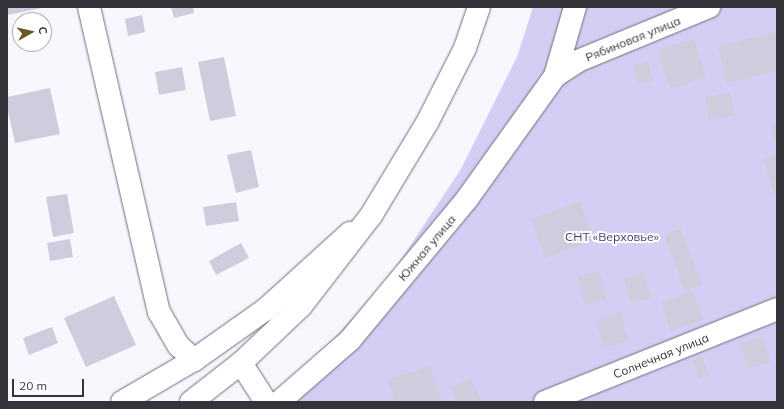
<!DOCTYPE html>
<meta charset="utf-8">
<style>
body{margin:0}
#map{position:relative;width:784px;height:409px;overflow:hidden;background:#f8f7fd;font-family:Mulish,sans-serif}
div>[style]{position:absolute}
.green>*{inset:0;background:#d5cef4}
.building>*{inset:0;background:#cfcddd}
.roads{filter:drop-shadow(0 0 1px #6f6d7b) drop-shadow(0 0 1px #6f6d7b)}
.minor>*{height:22px;margin:-11px;padding:0 11px;transform-origin:11px;border-radius:11px;background:#fff}
.major>*{height:22px;margin:-11px;padding:0 11px;transform-origin:11px;border-radius:11px;background:#fff}
span{translate:-50% -50%;white-space:nowrap;text-align:center;line-height:1.15;-webkit-text-stroke:4px #fff;paint-order:stroke}
.street-label{font-size:12px;color:#35343a}
.park-label{font-size:12px;color:#483a70}
.frame{position:absolute;inset:0;border:8px solid #35343a;pointer-events:none}
.north{position:absolute;left:12px;top:12px;width:40px;height:40px;box-sizing:border-box;background:#fff;border:1px solid #aeaeb0;border-radius:50%;rotate:82deg;font-size:11px;font-weight:700;line-height:16px;text-align:center;color:#35343a}
.north::after{content:'';display:block;margin:auto;width:14px;height:18px;background:#6e5727;clip-path:polygon(50% 0,100% 100%,50% 72%,0 100%)}
.scale{position:absolute;left:12px;top:379px;width:72px;height:18px;box-sizing:border-box;border:2px solid #35343a;border-top:0;padding-left:5px;font-size:12px;line-height:14px;white-space:nowrap;color:#35343a;-webkit-text-stroke:3px #fff;paint-order:stroke}
</style>
<div id="map">
<div class="green">
<div style="clip-path:polygon(533px 7px,777px 7px,777px 402px,269px 402px,321px 353px,390px 276px,461px 169px,517px 57px)"></div>
</div>
<div class="building">
<div style="clip-path:polygon(7px 7px,42px 7px,42px 8px,7px 15px)"></div>
<div style="clip-path:polygon(171px 7px,193px 7px,194px 13px,174px 18px)"></div>
<div style="clip-path:polygon(142px 15px,145px 32px,128px 36px,125px 19px)"></div>
<div style="clip-path:polygon(777px 31px,777px 71px,727px 83px,718px 47px)"></div>
<div style="clip-path:polygon(694px 39px,706px 78px,670px 89px,658px 49px)"></div>
<div style="clip-path:polygon(224px 57px,236px 116px,210px 121px,198px 62px)"></div>
<div style="clip-path:polygon(648px 61px,653px 81px,637px 84px,633px 65px)"></div>
<div style="clip-path:polygon(182px 67px,186px 90px,159px 95px,155px 72px)"></div>
<div style="clip-path:polygon(50px 88px,60px 134px,15px 143px,7px 107px,7px 97px)"></div>
<div style="clip-path:polygon(730px 92px,735px 115px,709px 120px,705px 97px)"></div>
<div style="clip-path:polygon(777px 123px,777px 139px,773px 140px,771px 124px)"></div>
<div style="clip-path:polygon(251px 150px,259px 187px,236px 193px,227px 155px)"></div>
<div style="clip-path:polygon(777px 154px,777px 193px,774px 194px,763px 159px)"></div>
<div style="clip-path:polygon(67px 194px,74px 233px,53px 237px,46px 197px)"></div>
<div style="clip-path:polygon(580px 201px,594px 240px,545px 258px,531px 219px)"></div>
<div style="clip-path:polygon(236px 202px,239px 221px,206px 226px,203px 207px)"></div>
<div style="clip-path:polygon(681px 229px,702px 285px,685px 291px,664px 235px)"></div>
<div style="clip-path:polygon(70px 239px,73px 257px,50px 261px,47px 243px)"></div>
<div style="clip-path:polygon(241px 243px,249px 258px,216px 275px,209px 261px)"></div>
<div style="clip-path:polygon(599px 270px,607px 299px,585px 305px,577px 277px)"></div>
<div style="clip-path:polygon(644px 272px,651px 298px,630px 303px,624px 278px)"></div>
<div style="clip-path:polygon(693px 291px,703px 320px,670px 331px,661px 302px)"></div>
<div style="clip-path:polygon(114px 296px,136px 345px,86px 367px,64px 318px)"></div>
<div style="clip-path:polygon(620px 312px,629px 340px,604px 348px,596px 320px)"></div>
<div style="clip-path:polygon(52px 327px,58px 343px,29px 355px,23px 338px)"></div>
<div style="clip-path:polygon(763px 337px,771px 362px,748px 369px,740px 344px)"></div>
<div style="clip-path:polygon(702px 356px,709px 376px,699px 379px,692px 360px)"></div>
<div style="clip-path:polygon(430px 366px,442px 402px,394px 402px,387px 380px)"></div>
<div style="clip-path:polygon(471px 378px,482px 402px,457px 402px,451px 387px)"></div>
</div>
<div class="roads">
<div class="minor">
<div style="left:89px;top:7px;width:313px;rotate:77.1deg"></div>
<div style="left:159px;top:312px;width:39px;rotate:60deg"></div>
<div style="left:179px;top:346px;width:21px;rotate:43deg"></div>
<div style="left:555px;top:76px;width:72px;rotate:-73.8deg"></div>
<div style="left:241px;top:363px;width:46px;rotate:57.3deg"></div>
<div style="left:122px;top:402px;width:83px;rotate:-30.3deg"></div>
<div style="left:194px;top:360px;width:87px;rotate:-35.2deg"></div>
<div style="left:265px;top:310px;width:115px;rotate:-42.2deg"></div>
<div style="left:279px;top:402px;width:94px;rotate:-41.1deg"></div>
<div style="left:350px;top:340px;width:183px;rotate:-50.3deg"></div>
<div style="left:467px;top:199px;width:151px;rotate:-54.4deg"></div>
<div style="left:555px;top:76px;width:27px;rotate:-33deg"></div>
<div style="left:578px;top:61px;width:142px;rotate:-22.4deg"></div>
<div style="left:545px;top:402px;width:250px;rotate:-21.8deg"></div>
</div>
<div class="major">
<div style="left:191px;top:402px;width:63px;rotate:-38deg"></div>
<div style="left:241px;top:363px;width:83px;rotate:-43.5deg"></div>
<div style="left:301px;top:306px;width:116px;rotate:-52.3deg"></div>
<div style="left:372px;top:214px;width:109px;rotate:-58.9deg"></div>
<div style="left:428px;top:121px;width:82px;rotate:-63.1deg"></div>
<div style="left:465px;top:48px;width:43px;rotate:-71.1deg"></div>
</div>
</div>
<div class="street-label">
<span style="left:633px;top:39px;rotate:-22deg">Рябиновая улица</span>
<span style="left:427px;top:248px;rotate:-50deg">Южная улица</span>
<span style="left:661px;top:356px;rotate:-22deg">Солнечная улица</span>
</div>
<div class="park-label">
<span style="left:612px;top:237px">СНТ «Верховье»</span>
</div>
<div class="frame"></div>
<div class="north">С</div>
<div class="scale">20 m</div>
</div>
